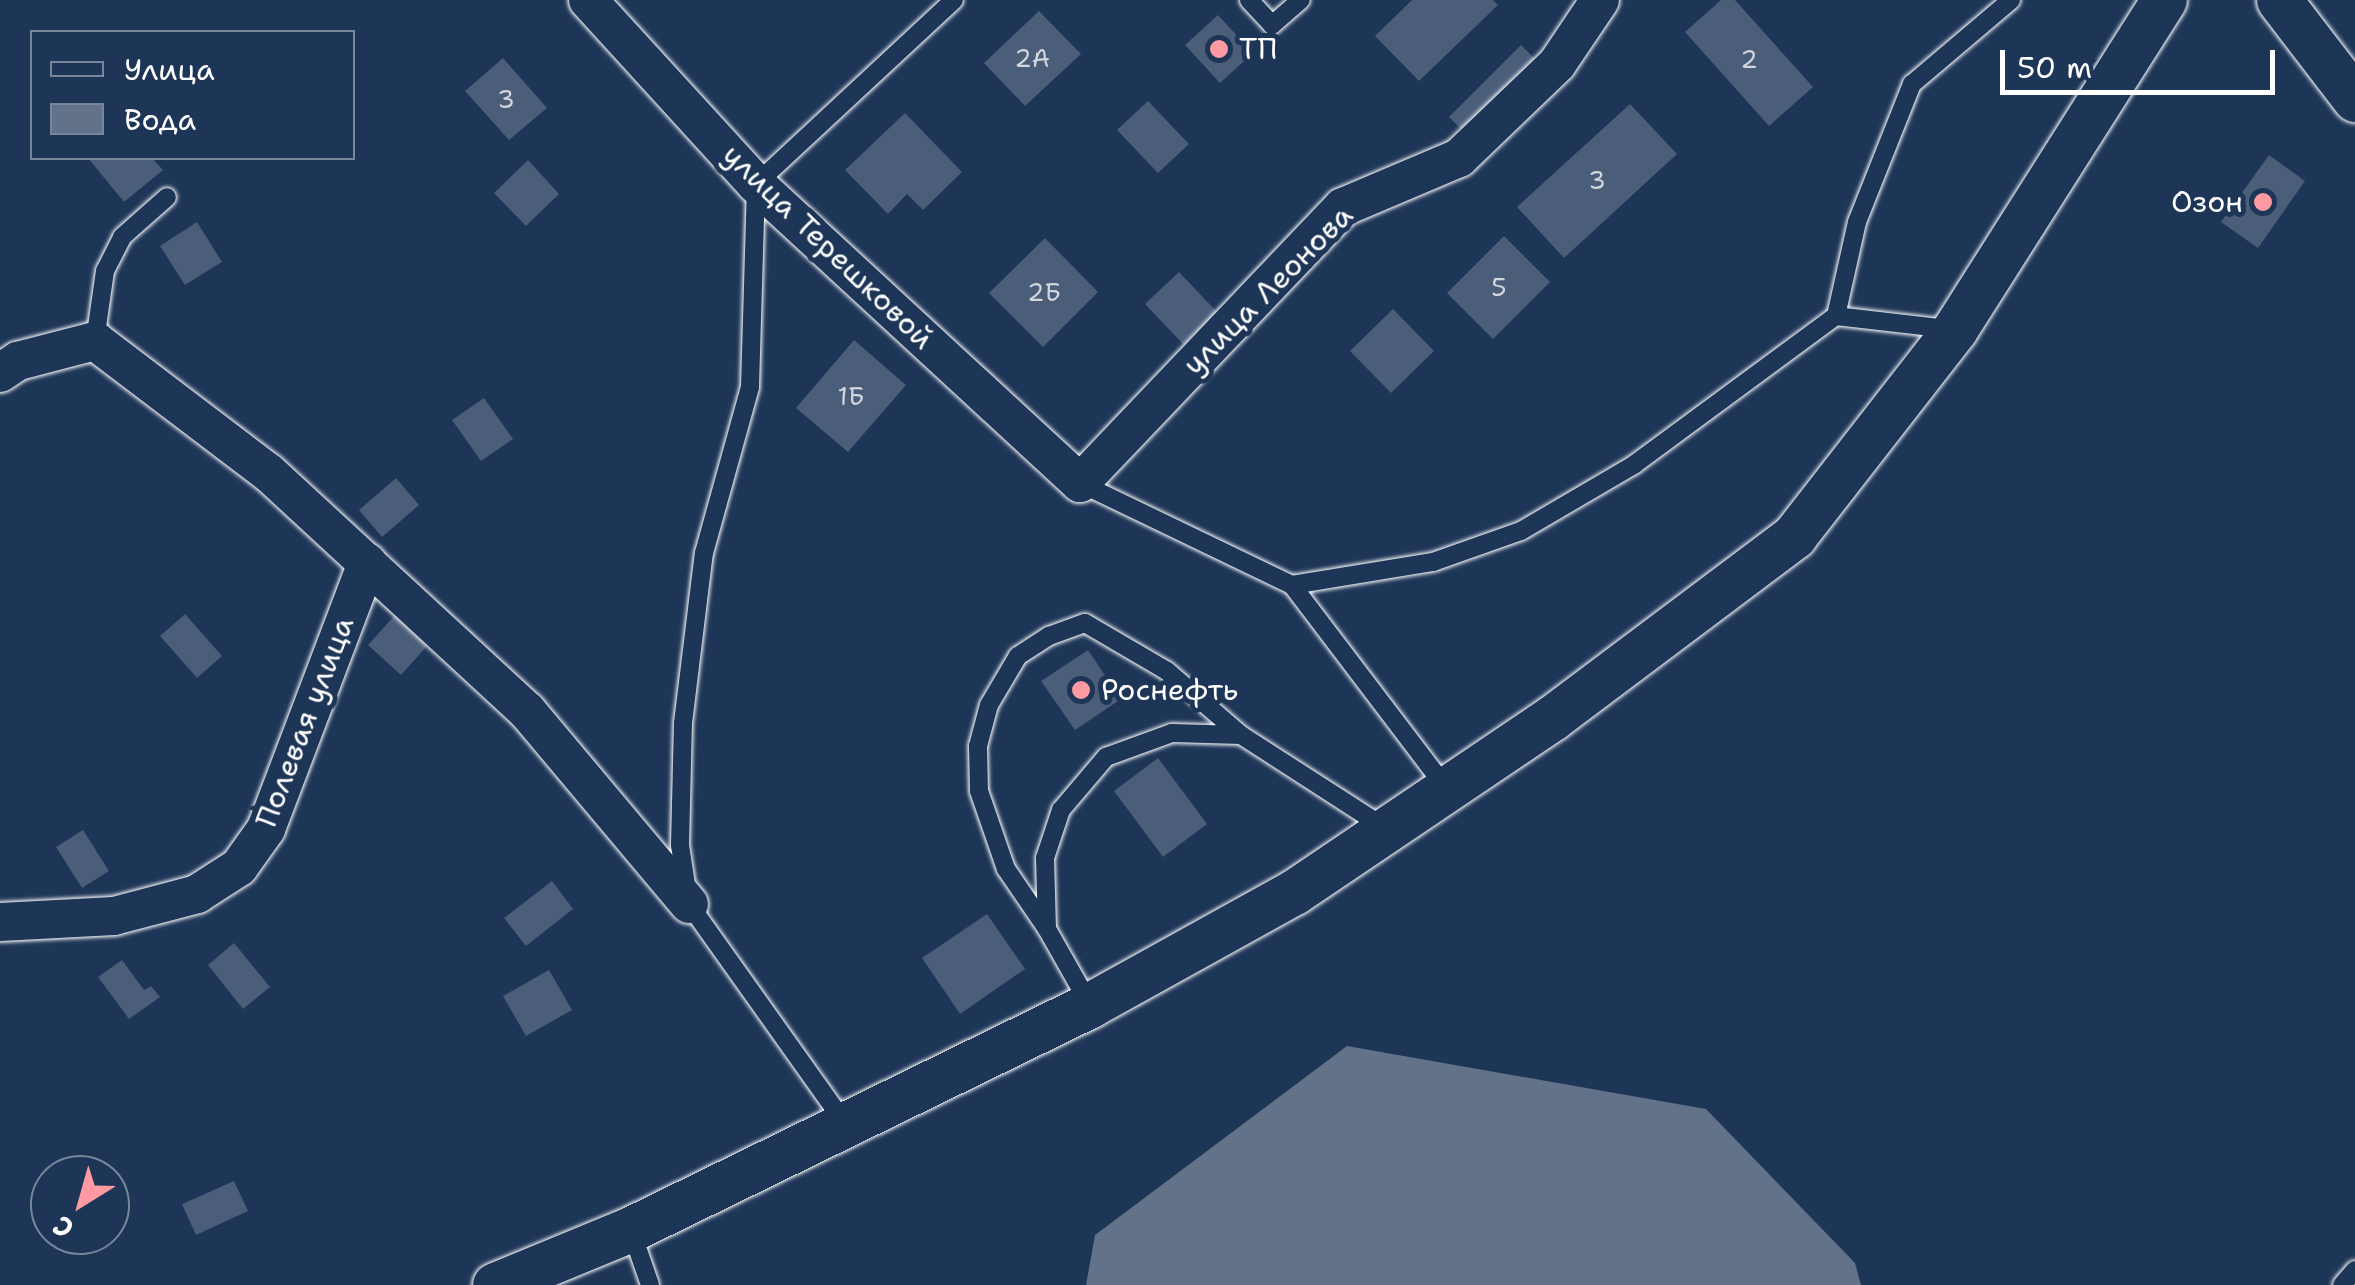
<!DOCTYPE html>
<meta charset="utf-8">
<style>
body{margin:0}
#map{position:relative;width:2355px;height:1285px;overflow:hidden;background:#1d3557;font-family:"Shantell Sans",sans-serif}
div>[style]{position:absolute}
.water>*{inset:0;background:#617289}
.building>*{inset:0;background:#4a5d79}
.roads{filter:drop-shadow(0 0 2px #fff) drop-shadow(0 0 2px #fff)}
.service>*{height:18px;margin:-9px;padding:0 9px;transform-origin:9px;border-radius:9px;background:#1d3557}
.minor>*{height:38px;margin:-19px;padding:0 19px;transform-origin:19px;border-radius:19px;background:#1d3557}
.tertiary>*{height:45px;margin:-22.5px;padding:0 22.5px;transform-origin:22.5px;border-radius:22.5px;background:#1d3557}
.dots>*{width:28px;height:28px;translate:-50% -50%;box-sizing:border-box;border:5px solid #1d3557;border-radius:50%}
span{translate:-50% -50%;white-space:nowrap;text-align:center;line-height:1.15;-webkit-text-stroke:10px #1d3557;paint-order:stroke}
.number-label{font-size:25px;color:#d2d6de}
.number-label span{-webkit-text-stroke-width:0}
.poi-label{font-size:30px;color:#fff}
.left{translate:0 -50%;text-align:left}
.right{translate:-100% -50%;text-align:right}
.street-label{font-size:30px;color:#fff}
.legend{position:absolute;left:30px;top:30px;width:325px;height:130px;box-sizing:border-box;background:#1d3557;border:2px solid #77869a;margin:0;padding:12px 18px;list-style:none;font-size:30px;color:#fff}
.legend li{display:flex;align-items:center;gap:20px;height:50px}
.legend b{width:50px;border:2px solid #77869a}
.north{position:absolute;left:30px;top:1155px;width:100px;height:100px;box-sizing:border-box;background:#1d3557;border:2px solid #77869a;border-radius:50%;rotate:217deg;font-size:28px;font-weight:700;line-height:40px;text-align:center;color:#fff}
.north::after{content:'';display:block;margin:auto;width:35px;height:45px;background:#ff9aa2;clip-path:polygon(50% 0,100% 100%,50% 72%,0 100%)}
.scale{position:absolute;left:2000px;top:50px;width:275px;height:45px;box-sizing:border-box;border:5px solid #fff;border-top:0;padding-left:12px;font-size:30px;line-height:35px;white-space:nowrap;color:#fff;-webkit-text-stroke:8px #1d3557;paint-order:stroke}
</style>
<div id="map">
<div class="water">
<div style="clip-path:polygon(1347px 1046px,1706px 1109px,1855px 1263px,1861px 1285px,1086px 1285px,1095px 1235px)"></div>
</div>
<div class="building">
<div style="clip-path:polygon(1412px 0,1493px 0,1498px 5px,1419px 81px,1375px 36px)"></div>
<div style="clip-path:polygon(1721px 0,1735px 0,1813px 87px,1769px 126px,1685px 32px)"></div>
<div style="clip-path:polygon(1039px 11px,1081px 54px,1025px 106px,984px 63px)"></div>
<div style="clip-path:polygon(1218px 15px,1253px 53px,1220px 83px,1185px 45px)"></div>
<div style="clip-path:polygon(1521px 45px,1543px 67px,1471px 139px,1449px 117px)"></div>
<div style="clip-path:polygon(503px 58px,547px 108px,509px 140px,465px 91px)"></div>
<div style="clip-path:polygon(1148px 101px,1189px 144px,1158px 173px,1117px 130px)"></div>
<div style="clip-path:polygon(1630px 104px,1677px 154px,1564px 258px,1517px 207px)"></div>
<div style="clip-path:polygon(905px 113px,962px 172px,923px 210px,907px 194px,888px 214px,845px 170px)"></div>
<div style="clip-path:polygon(2269px 155px,2305px 181px,2258px 248px,2221px 222px)"></div>
<div style="clip-path:polygon(88px 158px,152px 158px,163px 170px,124px 202px)"></div>
<div style="clip-path:polygon(528px 160px,559px 194px,526px 226px,494px 193px)"></div>
<div style="clip-path:polygon(197px 222px,222px 262px,185px 285px,160px 246px)"></div>
<div style="clip-path:polygon(1504px 236px,1550px 282px,1493px 339px,1447px 293px)"></div>
<div style="clip-path:polygon(1045px 238px,1098px 292px,1043px 347px,989px 293px)"></div>
<div style="clip-path:polygon(1179px 272px,1217px 312px,1184px 345px,1145px 304px)"></div>
<div style="clip-path:polygon(1393px 309px,1434px 351px,1391px 393px,1350px 351px)"></div>
<div style="clip-path:polygon(854px 340px,906px 385px,848px 452px,796px 408px)"></div>
<div style="clip-path:polygon(484px 398px,513px 439px,481px 461px,452px 420px)"></div>
<div style="clip-path:polygon(396px 478px,419px 505px,382px 537px,359px 510px)"></div>
<div style="clip-path:polygon(185px 614px,222px 656px,197px 678px,160px 636px)"></div>
<div style="clip-path:polygon(395px 615px,427px 646px,401px 675px,368px 645px)"></div>
<div style="clip-path:polygon(1088px 650px,1121px 699px,1075px 730px,1041px 681px)"></div>
<div style="clip-path:polygon(1158px 758px,1207px 824px,1163px 857px,1114px 791px)"></div>
<div style="clip-path:polygon(83px 830px,109px 871px,82px 888px,56px 847px)"></div>
<div style="clip-path:polygon(552px 881px,573px 909px,526px 946px,504px 918px)"></div>
<div style="clip-path:polygon(987px 914px,1025px 969px,960px 1014px,922px 958px)"></div>
<div style="clip-path:polygon(234px 943px,270px 987px,243px 1009px,208px 965px)"></div>
<div style="clip-path:polygon(122px 960px,144px 990px,151px 986px,160px 997px,129px 1019px,98px 977px)"></div>
<div style="clip-path:polygon(549px 970px,572px 1010px,526px 1036px,503px 996px)"></div>
<div style="clip-path:polygon(234px 1181px,248px 1211px,196px 1235px,182px 1204px)"></div>
</div>
<div class="roads">
<div class="service">
<div style="left:1249px;top:0;width:34px;rotate:47deg"></div>
<div style="left:1272px;top:25px;width:38px;rotate:-41deg"></div>
<div style="left:1836px;top:316px;width:114px;rotate:6.6deg"></div>
<div style="left:95px;top:341px;width:71px;rotate:-81.9deg"></div>
<div style="left:105px;top:271px;width:38px;rotate:-63deg"></div>
<div style="left:122px;top:237px;width:60px;rotate:-41.6deg"></div>
<div style="left:1080px;top:483px;width:235px;rotate:25.7deg"></div>
<div style="left:1292px;top:585px;width:143px;rotate:-9.3deg"></div>
<div style="left:1433px;top:562px;width:93px;rotate:-19.4deg"></div>
<div style="left:1521px;top:531px;width:132px;rotate:-30.4deg"></div>
<div style="left:1635px;top:464px;width:250px;rotate:-36.4deg"></div>
<div style="left:1836px;top:316px;width:96px;rotate:-77.4deg"></div>
<div style="left:1857px;top:222px;width:149px;rotate:-68.3deg"></div>
<div style="left:1912px;top:84px;width:130px;rotate:-40.3deg"></div>
<div style="left:1292px;top:585px;width:255px;rotate:52.8deg"></div>
<div style="left:1047px;top:929px;width:73px;rotate:-124.3deg"></div>
<div style="left:1006px;top:869px;width:83px;rotate:-109.1deg"></div>
<div style="left:979px;top:791px;width:45px;rotate:-91.3deg"></div>
<div style="left:978px;top:746px;width:42px;rotate:-75deg"></div>
<div style="left:989px;top:705px;width:57px;rotate:-59.4deg"></div>
<div style="left:1018px;top:656px;width:37px;rotate:-33deg"></div>
<div style="left:1049px;top:636px;width:38px;rotate:-20deg"></div>
<div style="left:1085px;top:623px;width:95px;rotate:30.3deg"></div>
<div style="left:1167px;top:671px;width:98px;rotate:40.9deg"></div>
<div style="left:1090px;top:1005px;width:87px;rotate:-119.5deg"></div>
<div style="left:1047px;top:929px;width:71px;rotate:-91.6deg"></div>
<div style="left:1045px;top:858px;width:51px;rotate:-71.6deg"></div>
<div style="left:1061px;top:810px;width:70px;rotate:-49.7deg"></div>
<div style="left:1106px;top:757px;width:70px;rotate:-20deg"></div>
<div style="left:1172px;top:733px;width:69px;rotate:1.7deg"></div>
<div style="left:1241px;top:735px;width:170px;rotate:32.8deg"></div>
<div style="left:846px;top:1125px;width:271px;rotate:-125.4deg"></div>
<div style="left:689px;top:904px;width:60px;rotate:-98.7deg"></div>
<div style="left:680px;top:845px;width:122px;rotate:-88.6deg"></div>
<div style="left:683px;top:723px;width:171px;rotate:-83deg"></div>
<div style="left:704px;top:553px;width:172px;rotate:-74.5deg"></div>
<div style="left:750px;top:387px;width:203px;rotate:-88.3deg"></div>
<div style="left:756px;top:184px;width:270px;rotate:-42.9deg"></div>
<div style="left:631px;top:1230px;width:58px;rotate:70.9deg"></div>
<div style="left:2342px;top:1285px;width:20px;rotate:-49deg"></div>
</div>
<div class="minor">
<div style="left:588px;top:0;width:249px;rotate:47.6deg"></div>
<div style="left:756px;top:184px;width:441px;rotate:42.7deg"></div>
<div style="left:1080px;top:483px;width:381px;rotate:-46.4deg"></div>
<div style="left:1343px;top:207px;width:126px;rotate:-22.9deg"></div>
<div style="left:1459px;top:158px;width:136px;rotate:-43.8deg"></div>
<div style="left:1557px;top:64px;width:77px;rotate:-56.1deg"></div>
<div style="left:0;top:373px;width:22px;rotate:-34deg"></div>
<div style="left:18px;top:361px;width:80px;rotate:-14.6deg"></div>
<div style="left:95px;top:341px;width:218px;rotate:37.2deg"></div>
<div style="left:269px;top:473px;width:351px;rotate:42.7deg"></div>
<div style="left:527px;top:711px;width:252px;rotate:50deg"></div>
<div style="left:0;top:922px;width:114px;rotate:-3deg"></div>
<div style="left:114px;top:916px;width:86px;rotate:-14.8deg"></div>
<div style="left:197px;top:894px;width:50px;rotate:-32.7deg"></div>
<div style="left:239px;top:867px;width:47px;rotate:-54.6deg"></div>
<div style="left:266px;top:829px;width:285px;rotate:-69.2deg"></div>
</div>
<div class="tertiary">
<div style="left:2279px;top:0;width:125px;rotate:52.5deg"></div>
<div style="left:495px;top:1285px;width:147px;rotate:-22.4deg"></div>
<div style="left:631px;top:1229px;width:511px;rotate:-26.01deg"></div>
<div style="left:1090px;top:1005px;width:233px;rotate:-29deg"></div>
<div style="left:1294px;top:892px;width:311px;rotate:-34deg"></div>
<div style="left:1552px;top:718px;width:303px;rotate:-36.9deg"></div>
<div style="left:1794px;top:536px;width:262px;rotate:-52.1deg"></div>
<div style="left:1955px;top:329px;width:390px;rotate:-57.6deg"></div>
</div>
</div>
<div class="dots">
<div style="left:1219px;top:49px;background:#ff9aa2"></div>
<div style="left:2263px;top:202px;background:#ff9aa2"></div>
<div style="left:1081px;top:690px;background:#ff9aa2"></div>
</div>
<div class="number-label">
<span style="left:1032px;top:58px">2А</span>
<span style="left:1749px;top:59px">2</span>
<span style="left:506px;top:99px">3</span>
<span style="left:1597px;top:180px">3</span>
<span style="left:1499px;top:287px">5</span>
<span style="left:1044px;top:292px">2Б</span>
<span style="left:851px;top:396px">1Б</span>
</div>
<div class="poi-label">
<span class="left" style="left:1239px;top:49px">ТП</span>
<span class="right" style="left:2243px;top:202px">Озон</span>
<span class="left" style="left:1101px;top:690px">Роснефть</span>
</div>
<div class="street-label">
<span style="left:828px;top:247px;rotate:44deg">улица Терешковой</span>
<span style="left:1268px;top:290px;rotate:-45deg">улица Леонова</span>
<span style="left:305px;top:722px;rotate:-69deg">Полевая улица</span>
</div>
<ul class="legend">
<li><b style="height:12px;background:#1d3557"></b>Улица</li>
<li><b style="height:28px;background:#617289"></b>Вода</li>
</ul>
<div class="north">С</div>
<div class="scale">50 m</div>
</div>
